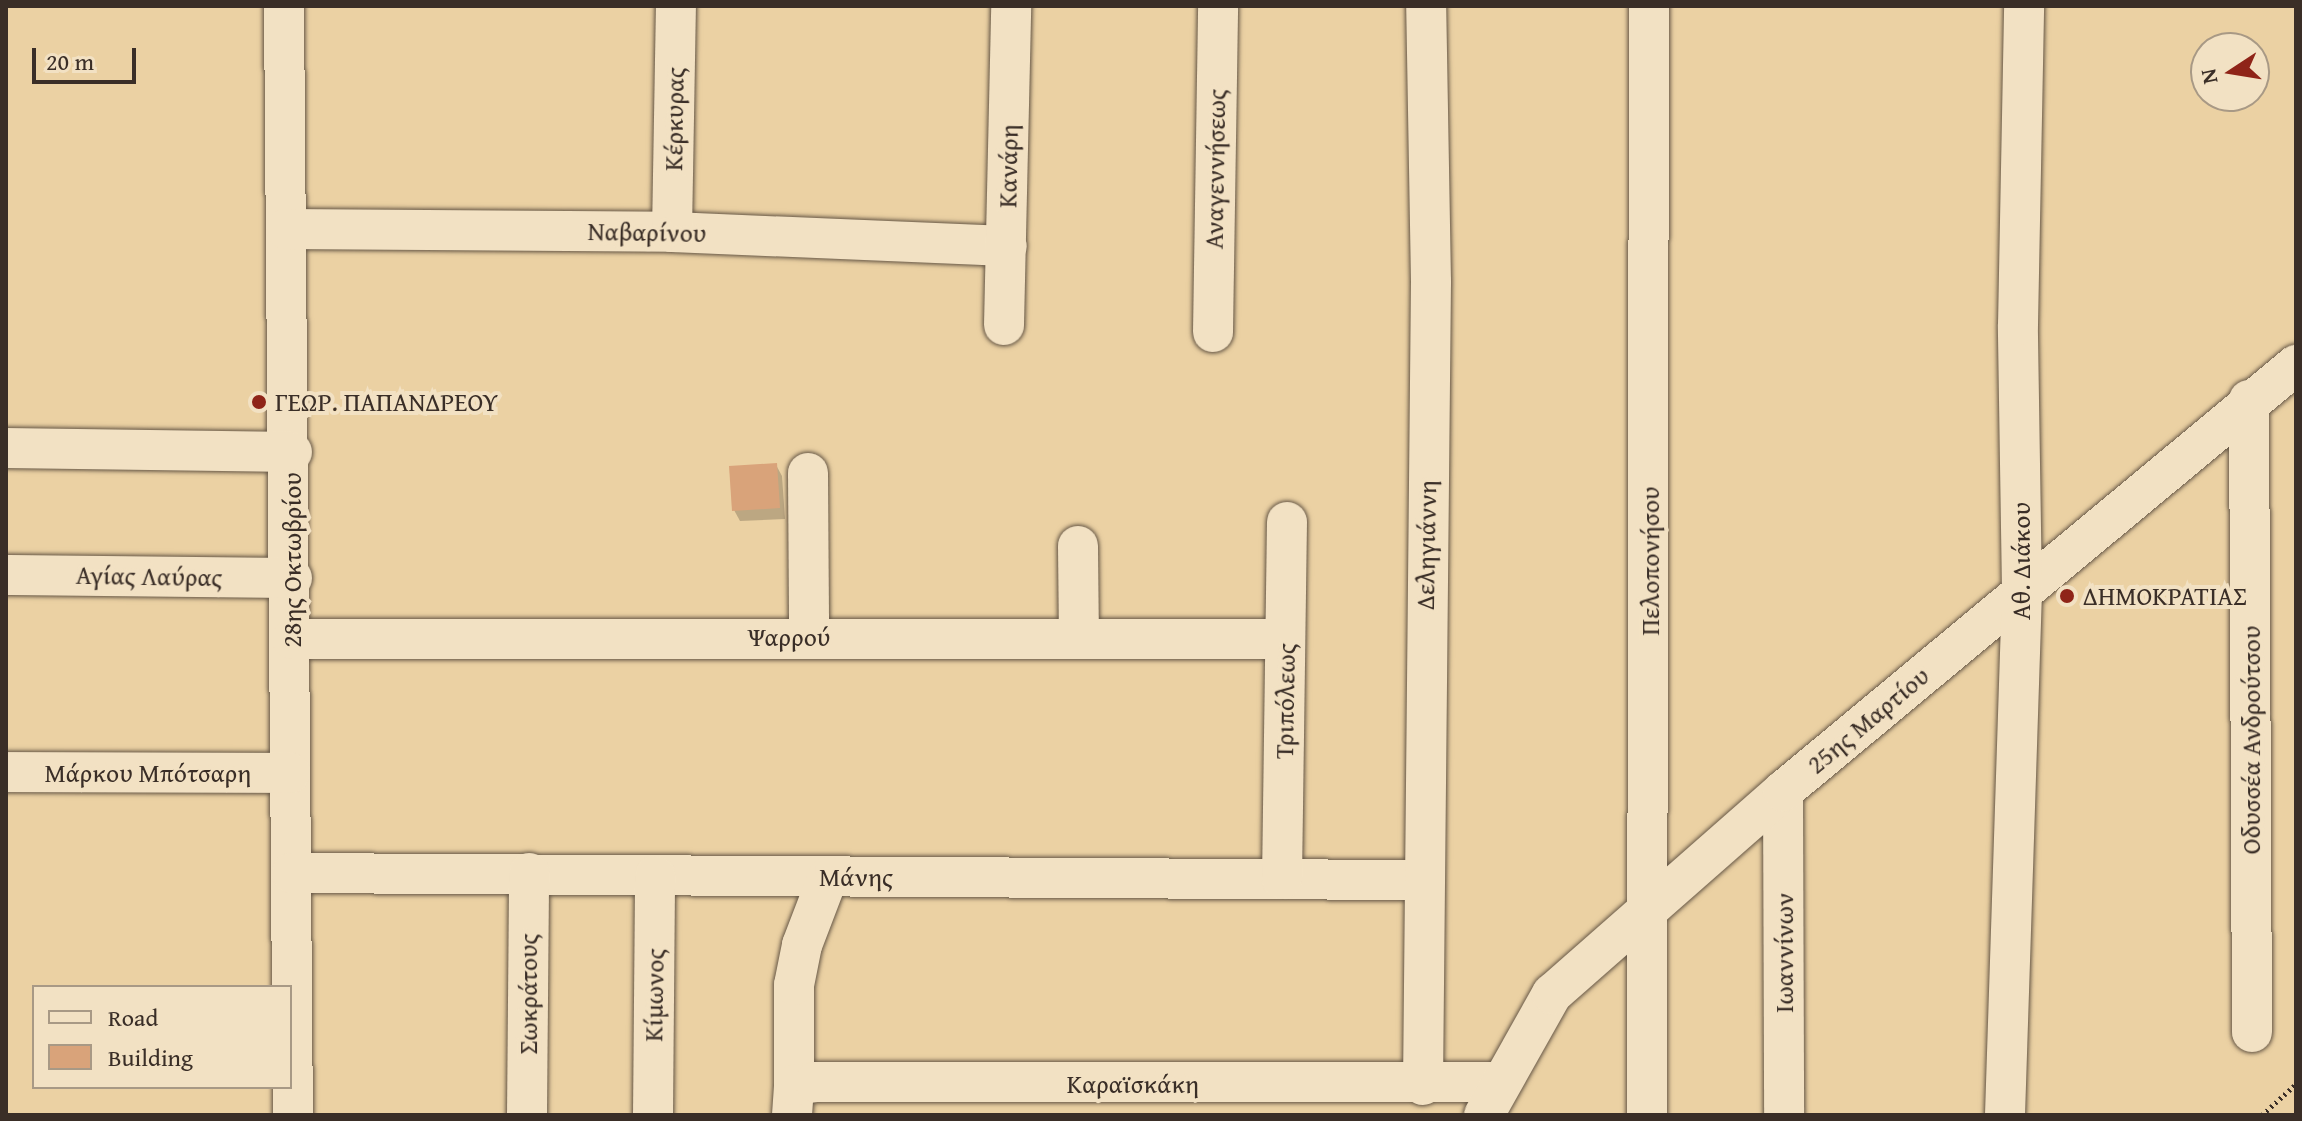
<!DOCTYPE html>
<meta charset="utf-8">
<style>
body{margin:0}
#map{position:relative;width:2302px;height:1121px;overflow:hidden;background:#ebd1a3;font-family:"Gentium Book Plus",serif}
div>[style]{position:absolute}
.shadow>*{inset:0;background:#0003}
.building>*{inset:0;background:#d9a37a}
.path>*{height:5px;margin-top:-2.5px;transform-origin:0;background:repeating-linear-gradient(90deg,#3a2e27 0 2px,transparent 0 6px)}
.roads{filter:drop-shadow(0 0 2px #665746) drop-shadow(0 0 2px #665746)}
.minor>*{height:40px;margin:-20px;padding:0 20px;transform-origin:20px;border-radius:20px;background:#f2e1c3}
.dots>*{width:22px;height:22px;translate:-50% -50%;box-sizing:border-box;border:4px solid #f2e1c3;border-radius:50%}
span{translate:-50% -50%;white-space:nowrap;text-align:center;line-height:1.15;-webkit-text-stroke:8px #f2e1c3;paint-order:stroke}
.street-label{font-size:26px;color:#3a2e27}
.poi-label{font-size:26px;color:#3a2e27}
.left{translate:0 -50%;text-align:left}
.frame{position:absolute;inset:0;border:8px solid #3a2e27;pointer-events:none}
.legend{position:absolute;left:32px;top:985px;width:260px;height:104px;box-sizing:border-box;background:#f2e1c3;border:2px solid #a89985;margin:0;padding:10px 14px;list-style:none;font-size:24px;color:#3a2e27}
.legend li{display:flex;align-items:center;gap:16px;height:40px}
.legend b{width:40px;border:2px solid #a89985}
.north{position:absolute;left:2190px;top:32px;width:80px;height:80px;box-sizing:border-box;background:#f2e1c3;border:2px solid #a89985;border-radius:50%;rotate:258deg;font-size:22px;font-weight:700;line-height:32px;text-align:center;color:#3a2e27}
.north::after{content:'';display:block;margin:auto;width:28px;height:36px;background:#8f2418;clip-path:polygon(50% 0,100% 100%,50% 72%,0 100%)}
.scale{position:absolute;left:32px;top:48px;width:104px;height:36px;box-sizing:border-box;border:4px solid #3a2e27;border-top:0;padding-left:10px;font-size:24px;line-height:28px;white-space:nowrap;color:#3a2e27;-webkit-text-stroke:6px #f2e1c3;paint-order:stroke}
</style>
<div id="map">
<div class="shadow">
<div style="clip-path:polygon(776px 465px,782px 476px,785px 519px,740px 521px,734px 510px)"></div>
</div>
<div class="building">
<div style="clip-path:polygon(777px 463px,780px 508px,732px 511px,729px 466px)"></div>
</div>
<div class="path">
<div style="left:2262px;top:1115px;width:46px;rotate:-42.4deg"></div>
</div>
<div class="roads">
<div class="minor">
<div style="left:284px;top:6px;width:1109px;rotate:89.54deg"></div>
<div style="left:286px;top:229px;width:386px;rotate:0.4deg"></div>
<div style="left:672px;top:232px;width:335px;rotate:2.4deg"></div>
<div style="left:672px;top:232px;width:226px;rotate:-89deg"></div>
<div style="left:1004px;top:325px;width:319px;rotate:-88.7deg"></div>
<div style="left:1213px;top:332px;width:326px;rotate:-89.1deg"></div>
<div style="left:2249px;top:400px;width:632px;rotate:89.73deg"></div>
<div style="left:6px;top:448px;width:286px;rotate:0.8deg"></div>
<div style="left:808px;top:473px;width:163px;rotate:89.6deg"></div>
<div style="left:1078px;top:546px;width:92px;rotate:89.4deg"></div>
<div style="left:6px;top:575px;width:286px;rotate:0.6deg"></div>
<div style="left:292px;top:639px;width:993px"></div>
<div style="left:6px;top:772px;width:284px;rotate:0.2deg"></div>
<div style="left:1783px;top:791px;width:324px;rotate:89.8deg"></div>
<div style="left:292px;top:873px;width:1129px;rotate:0.36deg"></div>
<div style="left:1282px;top:879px;width:357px;rotate:-89.2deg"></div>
<div style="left:794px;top:1085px;width:100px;rotate:-90deg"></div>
<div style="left:794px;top:985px;width:41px;rotate:-78.7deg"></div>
<div style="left:802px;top:945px;width:73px;rotate:-69.1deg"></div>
<div style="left:1423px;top:1085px;width:803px;rotate:-89.43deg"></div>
<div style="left:1431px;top:282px;width:276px;rotate:-91deg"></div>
<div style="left:527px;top:1115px;width:242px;rotate:-89.5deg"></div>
<div style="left:653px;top:1115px;width:239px;rotate:-89.5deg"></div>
<div style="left:792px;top:1115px;width:30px;rotate:-86deg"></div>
<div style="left:794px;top:1085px;width:21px;rotate:-8deg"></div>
<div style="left:815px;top:1082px;width:686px"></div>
<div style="left:1484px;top:1115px;width:139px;rotate:-60.7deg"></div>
<div style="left:1552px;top:994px;width:308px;rotate:-41.3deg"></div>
<div style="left:1783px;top:791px;width:667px;rotate:-39.71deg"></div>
<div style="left:1647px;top:1115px;width:1109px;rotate:-89.9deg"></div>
<div style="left:2005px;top:1115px;width:524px;rotate:-88.14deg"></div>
<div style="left:2022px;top:591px;width:266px;rotate:-90.9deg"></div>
<div style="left:2018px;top:325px;width:319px;rotate:-88.9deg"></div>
</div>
</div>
<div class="dots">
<div style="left:259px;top:402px;background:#8f2418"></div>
<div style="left:2067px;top:596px;background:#8f2418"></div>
</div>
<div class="street-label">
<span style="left:674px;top:119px;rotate:-89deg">Κέρκυρας</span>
<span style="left:1008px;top:166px;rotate:-89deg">Κανάρη</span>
<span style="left:1215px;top:169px;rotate:-89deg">Αναγεννήσεως</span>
<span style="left:647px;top:232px;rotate:1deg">Ναβαρίνου</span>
<span style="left:1426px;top:545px;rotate:-89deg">Δεληγιάννη</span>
<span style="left:292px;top:560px;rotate:-90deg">28ης Οκτωβρίου</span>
<span style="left:1650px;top:561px;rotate:-90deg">Πελοπονήσου</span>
<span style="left:2021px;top:561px;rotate:-90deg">Αθ. Διάκου</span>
<span style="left:149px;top:576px;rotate:1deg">Αγίας Λαύρας</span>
<span style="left:789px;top:637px">Ψαρρού</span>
<span style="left:1285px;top:701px;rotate:-89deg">Τριπόλεως</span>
<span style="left:1868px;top:720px;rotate:-40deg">25ης Μαρτίου</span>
<span style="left:2251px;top:740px;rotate:-90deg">Οδυσσέα Ανδρούτσου</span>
<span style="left:148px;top:773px">Μάρκου Μπότσαρη</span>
<span style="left:856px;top:877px">Μάνης</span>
<span style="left:1784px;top:953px;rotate:-90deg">Ιωαννίνων</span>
<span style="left:528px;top:994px;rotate:-90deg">Σωκράτους</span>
<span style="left:654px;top:995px;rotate:-89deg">Κίμωνος</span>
<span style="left:1133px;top:1084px">Καραϊσκάκη</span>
</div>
<div class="poi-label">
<span class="left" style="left:275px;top:402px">ΓΕΩΡ. ΠΑΠΑΝΔΡΕΟΥ</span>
<span class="left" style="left:2083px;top:596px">ΔΗΜΟΚΡΑΤΙΑΣ</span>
</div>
<div class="frame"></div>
<ul class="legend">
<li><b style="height:10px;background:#f2e1c3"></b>Road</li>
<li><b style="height:22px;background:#d9a37a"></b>Building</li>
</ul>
<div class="north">N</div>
<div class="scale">20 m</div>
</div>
